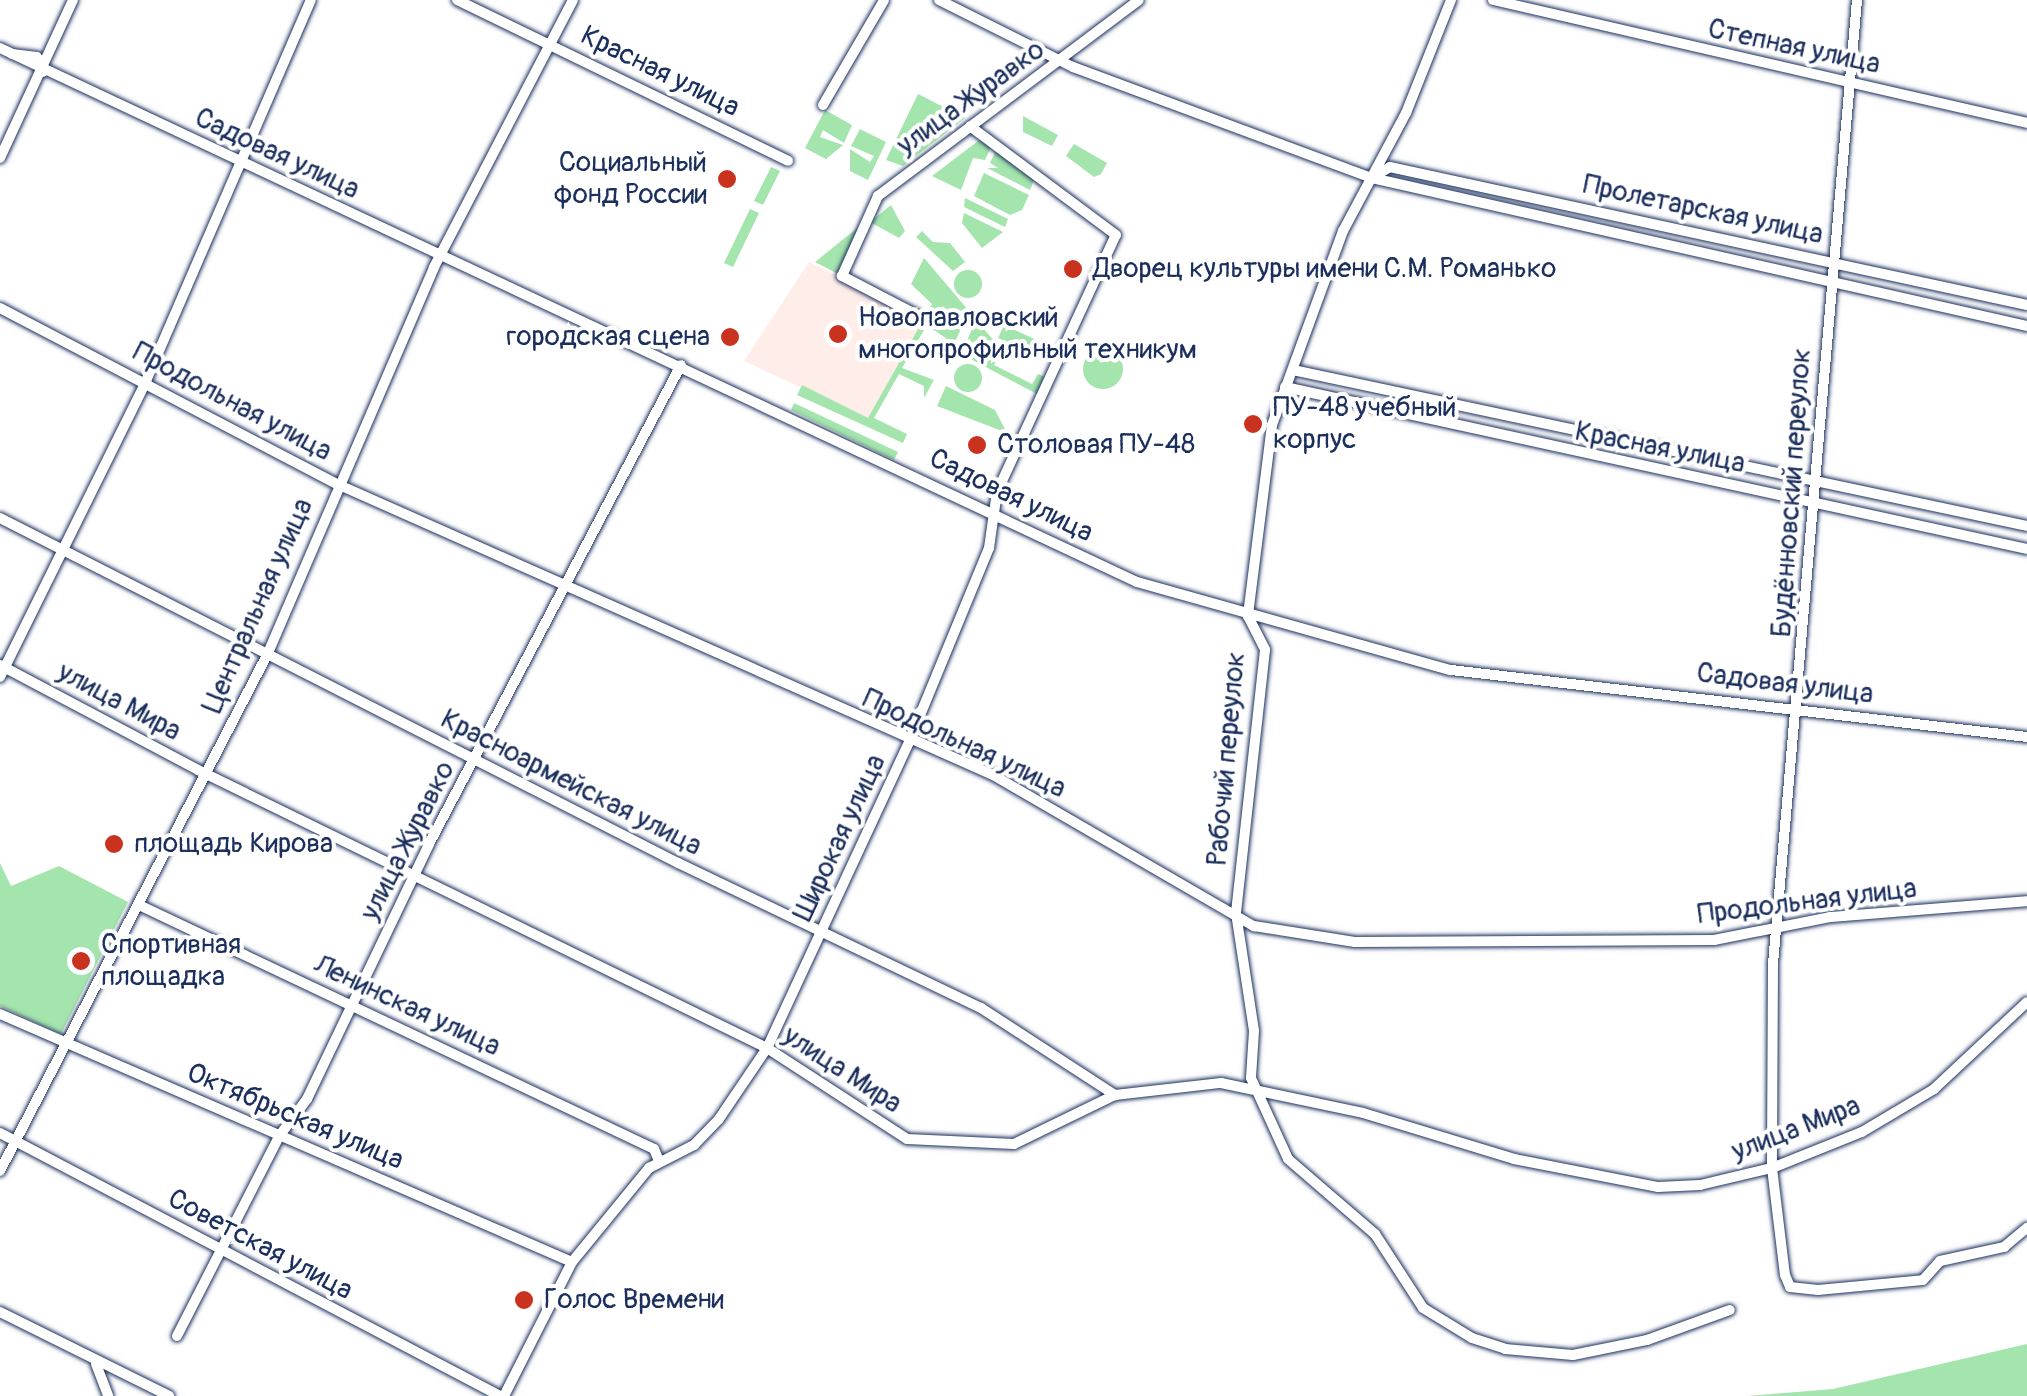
<!DOCTYPE html>
<meta charset="utf-8">
<style>
body{margin:0}
#map{position:relative;width:2027px;height:1396px;overflow:hidden;background:#fff;font-family:Pangolin,sans-serif}
div>[style]{position:absolute}
.built>*{inset:0;background:#ffedea}
.green>*{inset:0;background:#a4e4ad}
.round{border-radius:50%}
.roads{filter:drop-shadow(0 0 2px #1b2f5e) drop-shadow(0 0 2px #1b2f5e)}
.minor>*{height:10px;margin:-5px;padding:0 5px;transform-origin:5px;border-radius:5px;background:#fff}
.dots>*{width:28px;height:28px;translate:-50% -50%;box-sizing:border-box;border:5px solid #fff;border-radius:50%}
span{translate:-50% -50%;white-space:nowrap;text-align:center;line-height:1.15;-webkit-text-stroke:8px #fff;paint-order:stroke}
.street-label{font-size:28px;color:#1b2f5e}
.poi-label{font-size:28px;color:#1b2f5e}
.right{translate:-100% -50%;text-align:right}
.left{translate:0 -50%;text-align:left}
</style>
<div id="map">
<div class="built">
<div style="clip-path:polygon(809px 262px,924px 318px,868px 419px,744px 361px)"></div>
</div>
<div class="green">
<div style="clip-path:polygon(918px 94px,965px 118px,903px 166px,886px 160px)"></div>
<div style="clip-path:polygon(825px 110px,852px 125px,844px 143px,823px 130px,820px 137px,843px 145px,826px 159px,805px 148px)"></div>
<div style="clip-path:polygon(1023px 116px,1058px 135px,1052px 146px,1023px 132px)"></div>
<div style="clip-path:polygon(860px 129px,886px 142px,868px 180px,850px 171px,850px 149px,870px 162px,874px 156px,851px 146px)"></div>
<div style="clip-path:polygon(982px 138px,992px 145px,985px 160px,973px 158px,961px 190px,932px 176px)"></div>
<div style="clip-path:polygon(1074px 144px,1107px 163px,1101px 174px,1094px 177px,1066px 156px)"></div>
<div style="clip-path:polygon(996px 150px,1034px 180px,1030px 190px,987px 168px,998px 168px,990px 163px)"></div>
<div style="clip-path:polygon(771px 167px,780px 171px,763px 205px,754px 201px)"></div>
<div style="clip-path:polygon(984px 173px,1029px 195px,1022px 210px,1010px 215px,974px 196px)"></div>
<div style="clip-path:polygon(965px 198px,1008px 219px,1005px 227px,964px 207px)"></div>
<div style="clip-path:polygon(891px 205px,905px 231px,899px 238px,870px 222px)"></div>
<div style="clip-path:polygon(750px 209px,759px 213px,733px 267px,724px 263px)"></div>
<div style="clip-path:polygon(964px 213px,1003px 232px,982px 248px,962px 223px)"></div>
<div style="clip-path:polygon(861px 225px,838px 274px,815px 262px)"></div>
<div style="clip-path:polygon(922px 231px,933px 242px,950px 243px,965px 262px,953px 271px,916px 237px)"></div>
<div style="clip-path:polygon(924px 258px,969px 311px,954px 344px,927px 325px,902px 368px,934px 380px,924px 398px,924px 386px,899px 374px,874px 418px,907px 434px,903px 443px,797px 395px,802px 385px,868px 418px,932px 304px,911px 284px)"></div>
<div class="round" style="left:954px;top:270px;width:28px;height:28px"></div>
<div style="clip-path:polygon(976px 320px,1001px 349px,994px 365px,1032px 384px,1038px 374px,1045px 377px,1039px 395px,961px 354px)"></div>
<div style="clip-path:polygon(1004px 325px,1041px 342px,1035px 355px,998px 338px)"></div>
<div class="round" style="left:1083px;top:349px;width:40px;height:40px"></div>
<div class="round" style="left:954px;top:364px;width:28px;height:28px"></div>
<div style="clip-path:polygon(946px 386px,995px 410px,1007px 433px,937px 406px)"></div>
<div style="clip-path:polygon(794px 403px,898px 452px,894px 460px,791px 410px)"></div>
<div style="clip-path:polygon(0 863px,11px 886px,59px 866px,128px 902px,61px 1034px,0 1006px)"></div>
<div style="clip-path:polygon(2027px 1344px,2027px 1396px,1748px 1396px,1833px 1389px)"></div>
</div>
<div class="roads">
<div class="minor">
<div style="left:457px;top:0;width:368px;rotate:25.9deg"></div>
<div style="left:939px;top:0;width:150px;rotate:26.6deg"></div>
<div style="left:1073px;top:67px;width:319px;rotate:20.4deg"></div>
<div style="left:1451px;top:0;width:122px;rotate:111.7deg"></div>
<div style="left:1406px;top:113px;width:134px;rotate:118.1deg"></div>
<div style="left:1343px;top:231px;width:207px;rotate:110.1deg"></div>
<div style="left:1272px;top:425px;width:193px;rotate:97.2deg"></div>
<div style="left:1248px;top:616px;width:38px;rotate:63deg"></div>
<div style="left:1265px;top:650px;width:265px;rotate:96.3deg"></div>
<div style="left:1236px;top:913px;width:119px;rotate:81.3deg"></div>
<div style="left:1254px;top:1031px;width:47px;rotate:93.7deg"></div>
<div style="left:1251px;top:1078px;width:89px;rotate:65.4deg"></div>
<div style="left:1288px;top:1159px;width:115px;rotate:40.8deg"></div>
<div style="left:1375px;top:1234px;width:88px;rotate:57deg"></div>
<div style="left:1423px;top:1308px;width:57px;rotate:31.5deg"></div>
<div style="left:1472px;top:1338px;width:35px;rotate:18deg"></div>
<div style="left:1505px;top:1349px;width:68px;rotate:5deg"></div>
<div style="left:1573px;top:1355px;width:76px;rotate:-11.5deg"></div>
<div style="left:1647px;top:1340px;width:88px;rotate:-19.9deg"></div>
<div style="left:1493px;top:0;width:548px;rotate:12.97deg"></div>
<div style="left:1857px;top:0;width:968px;rotate:94.98deg"></div>
<div style="left:1773px;top:964px;width:204px;rotate:90.3deg"></div>
<div style="left:1772px;top:1168px;width:108px;rotate:83.1deg"></div>
<div style="left:1785px;top:1275px;width:13px;rotate:67deg"></div>
<div style="left:1790px;top:1287px;width:28px;rotate:6deg"></div>
<div style="left:1818px;top:1290px;width:105px;rotate:-5.4deg"></div>
<div style="left:1923px;top:1280px;width:25px;rotate:-48deg"></div>
<div style="left:1940px;top:1261px;width:66px;rotate:-12.3deg"></div>
<div style="left:2004px;top:1247px;width:30px;rotate:-40deg"></div>
<div style="left:0;top:48px;width:1256px;rotate:25.16deg"></div>
<div style="left:1137px;top:582px;width:326px;rotate:15.7deg"></div>
<div style="left:1451px;top:670px;width:580px;rotate:6.63deg"></div>
<div style="left:12px;top:54px;width:25px;rotate:7deg"></div>
<div style="left:37px;top:57px;width:16px;rotate:68deg"></div>
<div style="left:823px;top:105px;width:121px;rotate:-59.8deg"></div>
<div style="left:0;top:158px;width:174px;rotate:-65.2deg"></div>
<div style="left:2027px;top:305px;width:652px;rotate:-167.78deg"></div>
<div style="left:1390px;top:167px;width:21px;rotate:149deg"></div>
<div style="left:1372px;top:178px;width:672px;rotate:12.73deg"></div>
<div style="left:0;top:308px;width:380px;rotate:27.6deg"></div>
<div style="left:337px;top:484px;width:718px;rotate:23.92deg"></div>
<div style="left:993px;top:775px;width:302px;rotate:30.1deg"></div>
<div style="left:1254px;top:926px;width:102px;rotate:9deg"></div>
<div style="left:1355px;top:942px;width:359px;rotate:-0.3deg"></div>
<div style="left:1714px;top:940px;width:118px;rotate:-11.2deg"></div>
<div style="left:1830px;top:917px;width:198px;rotate:-4.6deg"></div>
<div style="left:917px;top:315px;width:85px;rotate:-152.5deg"></div>
<div style="left:842px;top:276px;width:88px;rotate:-65.8deg"></div>
<div style="left:878px;top:196px;width:326px;rotate:-36.9deg"></div>
<div style="left:1293px;top:370px;width:750px;rotate:12deg"></div>
<div style="left:1285px;top:387px;width:759px;rotate:12.32deg"></div>
<div style="left:0;top:518px;width:761px;rotate:26.97deg"></div>
<div style="left:678px;top:863px;width:336px;rotate:25.6deg"></div>
<div style="left:981px;top:1008px;width:160px;rotate:33deg"></div>
<div style="left:0;top:665px;width:224px;rotate:27.9deg"></div>
<div style="left:198px;top:770px;width:633px;rotate:26.04deg"></div>
<div style="left:767px;top:1048px;width:167px;rotate:33deg"></div>
<div style="left:907px;top:1139px;width:107px;rotate:2.7deg"></div>
<div style="left:1014px;top:1144px;width:112px;rotate:-25.9deg"></div>
<div style="left:1115px;top:1095px;width:107px;rotate:-6.5deg"></div>
<div style="left:1221px;top:1083px;width:145px;rotate:11.9deg"></div>
<div style="left:1363px;top:1113px;width:158px;rotate:16.9deg"></div>
<div style="left:1514px;top:1159px;width:147px;rotate:11deg"></div>
<div style="left:1658px;top:1187px;width:42px;rotate:-2.7deg"></div>
<div style="left:1700px;top:1185px;width:74px;rotate:-13.3deg"></div>
<div style="left:1772px;top:1168px;width:97px;rotate:-21.8deg"></div>
<div style="left:1862px;top:1132px;width:84px;rotate:-30.8deg"></div>
<div style="left:1934px;top:1089px;width:127px;rotate:-43.1deg"></div>
<div style="left:0;top:677px;width:330px;rotate:-63.7deg"></div>
<div style="left:146px;top:381px;width:415px;rotate:-66.6deg"></div>
<div style="left:139px;top:905px;width:570px;rotate:25.35deg"></div>
<div style="left:654px;top:1149px;width:13px;rotate:67deg"></div>
<div style="left:0;top:1014px;width:623px;rotate:23.44deg"></div>
<div style="left:0;top:1133px;width:565px;rotate:27.74deg"></div>
<div style="left:0;top:1171px;width:583px;rotate:-62.64deg"></div>
<div style="left:268px;top:653px;width:420px;rotate:-66.7deg"></div>
<div style="left:434px;top:267px;width:301px;rotate:-62.5deg"></div>
<div style="left:0;top:1312px;width:189px;rotate:26.4deg"></div>
<div style="left:177px;top:1336px;width:226px;rotate:-62.9deg"></div>
<div style="left:280px;top:1135px;width:45px;rotate:-53.1deg"></div>
<div style="left:307px;top:1099px;width:283px;rotate:-64.4deg"></div>
<div style="left:429px;top:844px;width:541px;rotate:-62.25deg"></div>
<div style="left:96px;top:1364px;width:34px;rotate:69deg"></div>
<div style="left:504px;top:1396px;width:150px;rotate:-63.1deg"></div>
<div style="left:572px;top:1262px;width:122px;rotate:-50.7deg"></div>
<div style="left:649px;top:1168px;width:51px;rotate:-27.1deg"></div>
<div style="left:694px;top:1145px;width:36px;rotate:-46deg"></div>
<div style="left:719px;top:1119px;width:86px;rotate:-55.9deg"></div>
<div style="left:767px;top:1048px;width:337px;rotate:-65.1deg"></div>
<div style="left:909px;top:742px;width:210px;rotate:-67.6deg"></div>
<div style="left:989px;top:548px;width:57px;rotate:-81.9deg"></div>
<div style="left:997px;top:492px;width:283px;rotate:-65.2deg"></div>
<div style="left:1116px;top:235px;width:182px;rotate:-143.3deg"></div>
</div>
</div>
<div class="dots">
<div style="left:727px;top:179px;background:#c8321e"></div>
<div style="left:1073px;top:269px;background:#c8321e"></div>
<div style="left:838px;top:334px;background:#c8321e"></div>
<div style="left:730px;top:337px;background:#c8321e"></div>
<div style="left:1253px;top:424px;background:#c8321e"></div>
<div style="left:977px;top:445px;background:#c8321e"></div>
<div style="left:114px;top:844px;background:#c8321e"></div>
<div style="left:81px;top:961px;background:#c8321e"></div>
<div style="left:524px;top:1300px;background:#c8321e"></div>
</div>
<div class="street-label">
<span style="left:1794px;top:47px;rotate:12deg">Степная улица</span>
<span style="left:660px;top:72px;rotate:26deg">Красная улица</span>
<span style="left:971px;top:98px;rotate:-36deg">улица Журавко</span>
<span style="left:277px;top:154px;rotate:25deg">Садовая улица</span>
<span style="left:1703px;top:210px;rotate:12deg">Пролетарская улица</span>
<span style="left:232px;top:402px;rotate:28deg">Продольная улица</span>
<span style="left:1660px;top:448px;rotate:11deg">Красная улица</span>
<span style="left:1792px;top:493px;rotate:-86deg">Будённовский переулок</span>
<span style="left:1011px;top:496px;rotate:26deg">Садовая улица</span>
<span style="left:258px;top:606px;rotate:-66deg">Центральная улица</span>
<span style="left:1785px;top:684px;rotate:7deg">Садовая улица</span>
<span style="left:119px;top:702px;rotate:28deg">улица Мира</span>
<span style="left:964px;top:744px;rotate:25deg">Продольная улица</span>
<span style="left:1227px;top:759px;rotate:-85deg">Рабочий переулок</span>
<span style="left:571px;top:783px;rotate:27deg">Красноармейская улица</span>
<span style="left:840px;top:838px;rotate:-65deg">Широкая улица</span>
<span style="left:408px;top:841px;rotate:-63deg">улица Журавко</span>
<span style="left:1807px;top:902px;rotate:-7deg">Продольная улица</span>
<span style="left:407px;top:1006px;rotate:25deg">Ленинская улица</span>
<span style="left:842px;top:1070px;rotate:33deg">улица Мира</span>
<span style="left:295px;top:1117px;rotate:23deg">Октябрьская улица</span>
<span style="left:1796px;top:1129px;rotate:-21deg">улица Мира</span>
<span style="left:260px;top:1245px;rotate:28deg">Советская улица</span>
</div>
<div class="poi-label">
<span class="right" style="left:707px;top:179px">Социальный<br>фонд России</span>
<span class="left" style="left:1093px;top:269px">Дворец культуры имени С.М. Романько</span>
<span class="left" style="left:858px;top:334px">Новопавловский<br>многопрофильный техникум</span>
<span class="right" style="left:710px;top:337px">городская сцена</span>
<span class="left" style="left:1273px;top:424px">ПУ-48 учебный<br>корпус</span>
<span class="left" style="left:997px;top:445px">Столовая ПУ-48</span>
<span class="left" style="left:134px;top:844px">площадь Кирова</span>
<span class="left" style="left:101px;top:961px">Cпортивная<br>площадка</span>
<span class="left" style="left:544px;top:1300px">Голос Времени</span>
</div>
</div>
